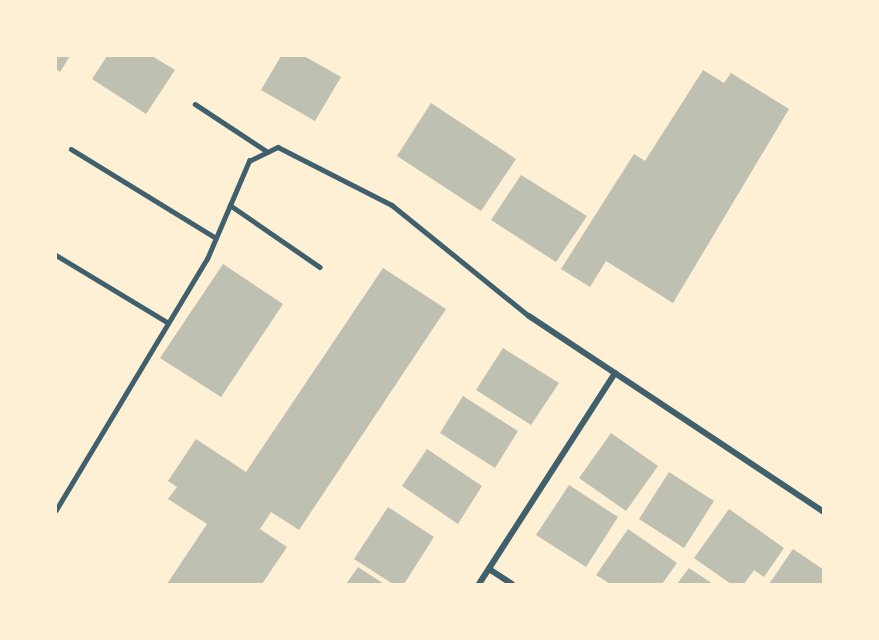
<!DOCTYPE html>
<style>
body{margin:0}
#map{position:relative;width:879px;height:640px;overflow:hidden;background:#fdf0d5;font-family:"Libre Baskerville",serif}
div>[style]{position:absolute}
.building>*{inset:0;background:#bec0b2}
.service>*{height:4.5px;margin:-2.25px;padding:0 2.25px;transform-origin:2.25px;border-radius:2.25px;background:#3f606c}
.minor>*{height:6px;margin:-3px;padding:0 3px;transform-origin:3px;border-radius:3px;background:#3f606c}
span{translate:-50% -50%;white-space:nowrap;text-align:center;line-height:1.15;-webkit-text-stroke:6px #fdf0d5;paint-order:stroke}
.frame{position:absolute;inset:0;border:57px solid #fdf0d5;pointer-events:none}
</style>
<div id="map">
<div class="building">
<div style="clip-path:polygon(56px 56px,70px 56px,60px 72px,56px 69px)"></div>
<div style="clip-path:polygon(107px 56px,152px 56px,175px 70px,146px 114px,92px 79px)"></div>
<div style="clip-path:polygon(281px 56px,304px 56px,341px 77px,315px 121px,261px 90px)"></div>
<div style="clip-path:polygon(703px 70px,724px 83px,731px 73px,789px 109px,673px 303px,606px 261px,590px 287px,561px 269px,634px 154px,645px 161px)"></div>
<div style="clip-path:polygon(431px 103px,516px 159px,481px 211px,397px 156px)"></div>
<div style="clip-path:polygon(521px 175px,587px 216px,556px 262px,491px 220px)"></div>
<div style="clip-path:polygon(223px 264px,283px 304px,221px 397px,160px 358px)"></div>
<div style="clip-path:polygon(383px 268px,446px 309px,299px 530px,271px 512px,260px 529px,287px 547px,262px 584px,167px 584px,207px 524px,168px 499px,177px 487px,168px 481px,196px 439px,246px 472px)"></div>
<div style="clip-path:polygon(503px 348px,559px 383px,531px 425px,476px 390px)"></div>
<div style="clip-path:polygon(463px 396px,518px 431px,495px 468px,440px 433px)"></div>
<div style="clip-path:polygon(611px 433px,658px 466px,626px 511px,579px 478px)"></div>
<div style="clip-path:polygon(427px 449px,482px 486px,458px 524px,402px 486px)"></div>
<div style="clip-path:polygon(669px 472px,714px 501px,684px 548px,639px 519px)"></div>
<div style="clip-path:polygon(569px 485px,618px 517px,586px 567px,536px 535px)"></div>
<div style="clip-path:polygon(388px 507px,434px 537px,404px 584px,393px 584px,354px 559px)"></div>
<div style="clip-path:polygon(729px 509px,784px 548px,764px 577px,754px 570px,744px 584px,731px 584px,694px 558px)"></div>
<div style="clip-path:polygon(628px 529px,677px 563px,662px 584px,610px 584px,596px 575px)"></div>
<div style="clip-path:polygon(793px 549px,824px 570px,824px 584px,769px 584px)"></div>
<div style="clip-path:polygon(358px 567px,384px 584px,346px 584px)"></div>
<div style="clip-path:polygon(689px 568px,713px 584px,677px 584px)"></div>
</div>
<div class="service">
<div style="left:195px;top:104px;width:87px;rotate:33.3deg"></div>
<div style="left:71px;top:149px;width:170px;rotate:31.5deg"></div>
<div style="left:230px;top:205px;width:109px;rotate:34.6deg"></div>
<div style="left:56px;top:255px;width:130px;rotate:31.1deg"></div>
<div style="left:56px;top:510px;width:293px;rotate:-59deg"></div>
<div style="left:207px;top:259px;width:107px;rotate:-66.8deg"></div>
<div style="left:249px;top:161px;width:32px;rotate:-26deg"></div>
<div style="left:278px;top:147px;width:128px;rotate:27deg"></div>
<div style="left:392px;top:205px;width:176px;rotate:39deg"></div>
</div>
<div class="minor">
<div style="left:529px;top:316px;width:354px;rotate:33.6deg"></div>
<div style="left:489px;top:569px;width:27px;rotate:33deg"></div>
<div style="left:479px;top:584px;width:251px;rotate:-57.2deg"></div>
</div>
<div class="frame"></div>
</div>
